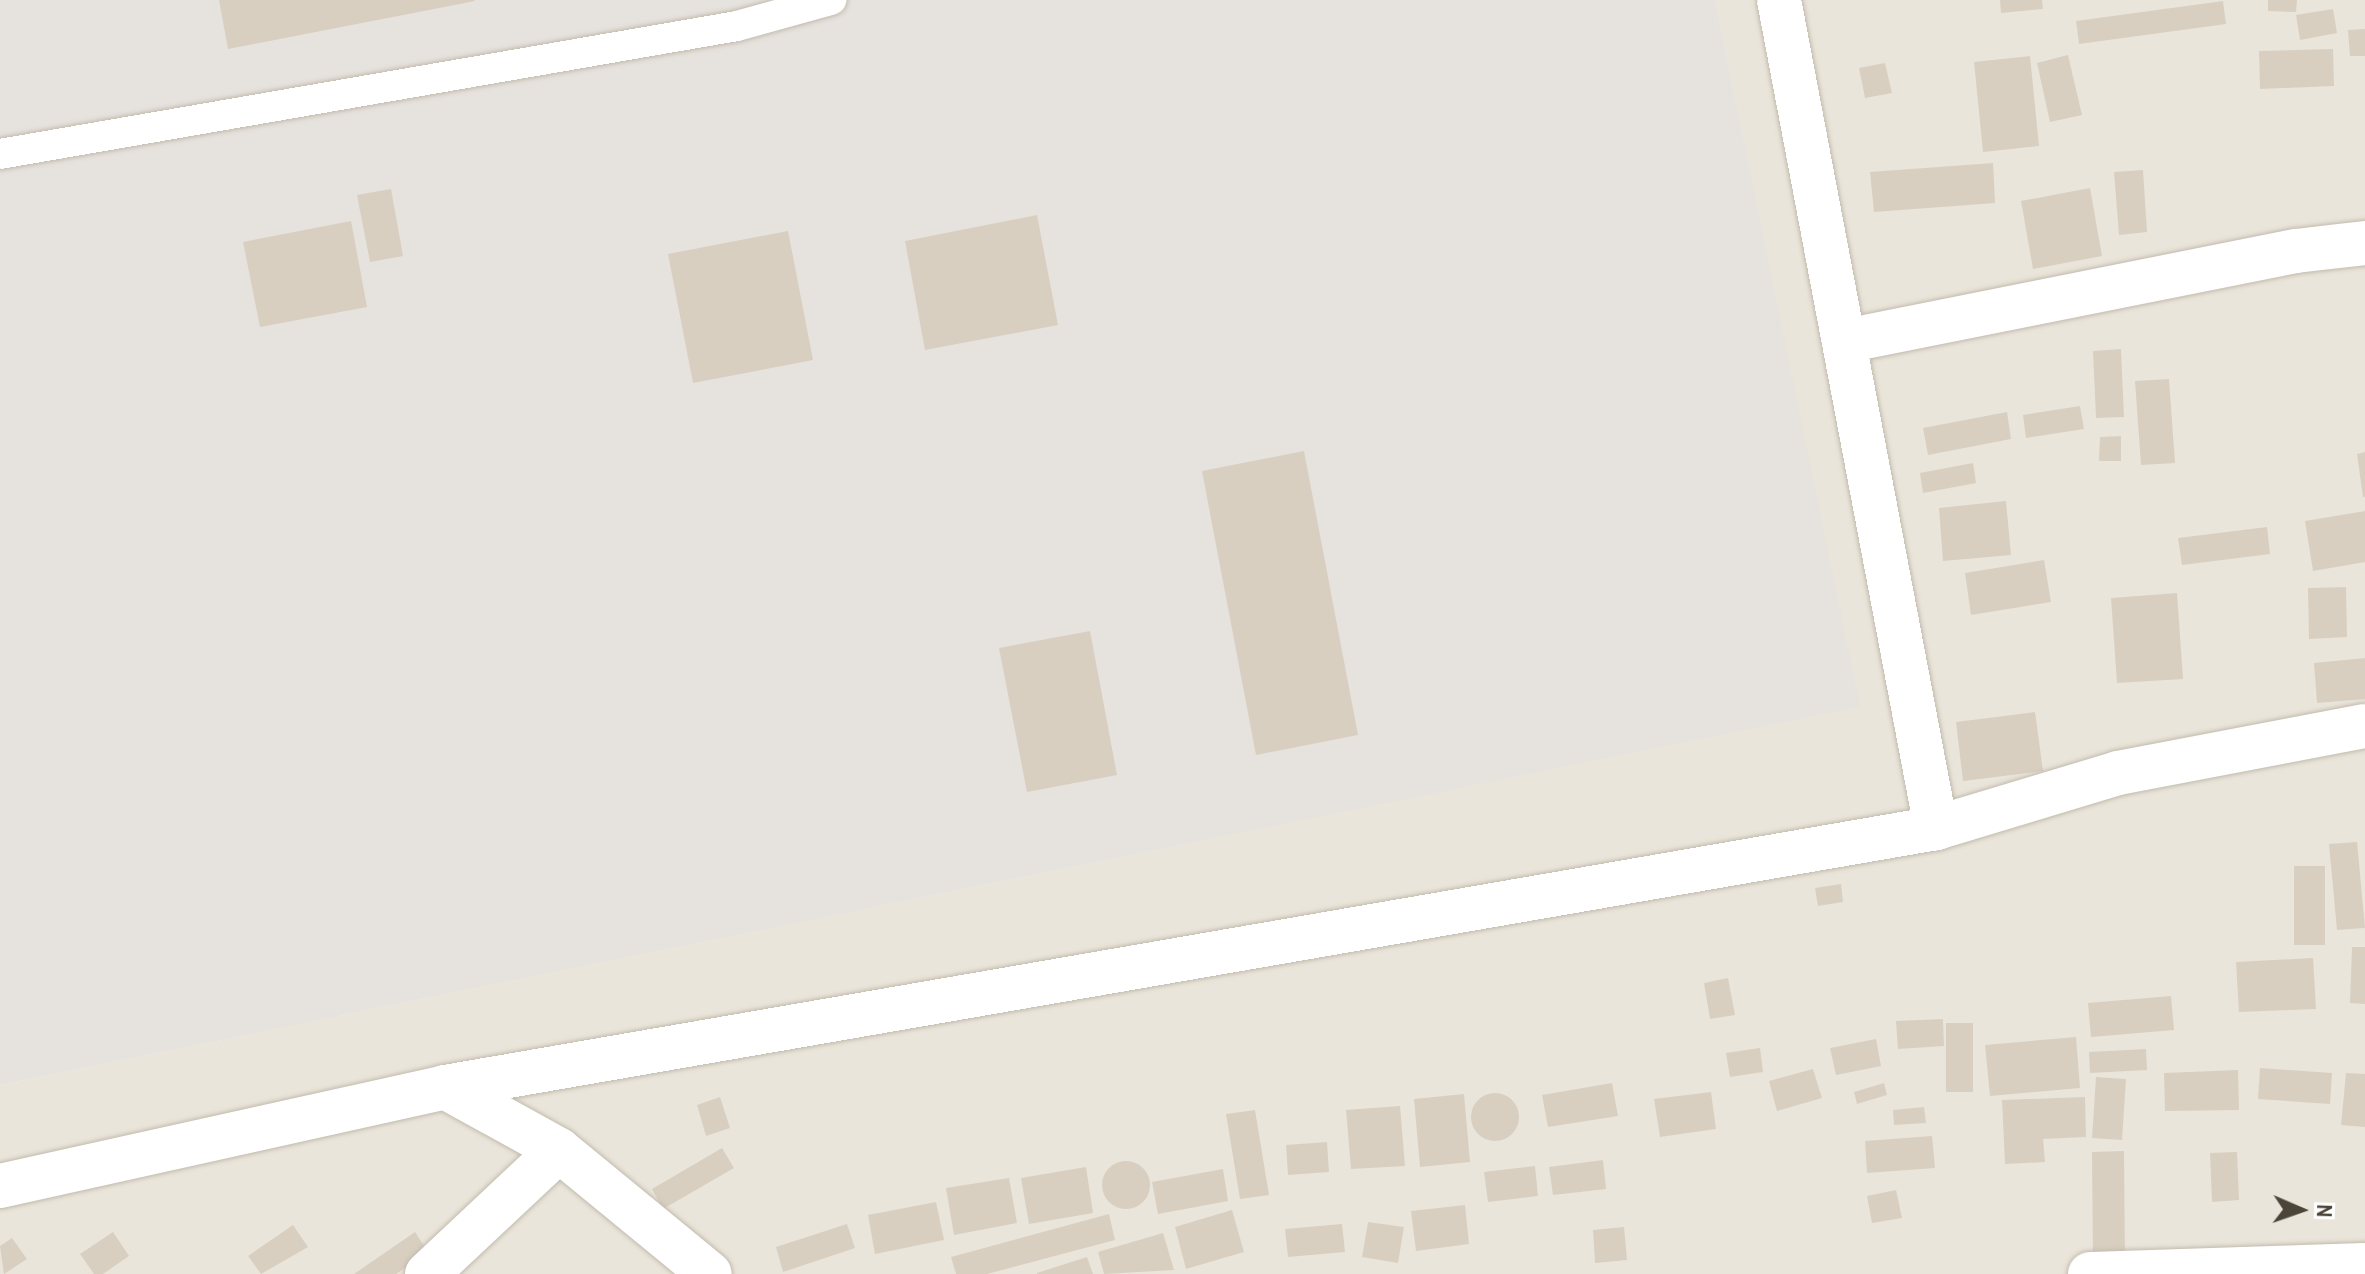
<!DOCTYPE html>
<style>
body{margin:0}
#map{position:relative;width:2365px;height:1274px;overflow:hidden;background:#f6f3ec;font-family:"Archivo Narrow",sans-serif}
div>[style]{position:absolute}
.residential>*{inset:0;background:#eae5da}
.industrial>*{inset:0;background:#e6e2dd}
.building>*{inset:0;background:#d8cfc1}
.round{border-radius:50%}
.roads{filter:drop-shadow(0 0 2px #c2bbae) drop-shadow(0 0 2px #c2bbae)}
.lane>*{height:30px;margin:-15px;padding:0 15px;transform-origin:15px;border-radius:15px;background:#fff}
.street>*{height:44px;margin:-22px;padding:0 22px;transform-origin:22px;border-radius:22px;background:#fff}
span{translate:-50% -50%;white-space:nowrap;text-align:center;line-height:1.15;-webkit-text-stroke:7px #fff;paint-order:stroke}
.north{position:absolute;left:2261px;top:1170px;width:80px;height:80px;-webkit-text-stroke:6px #fff;paint-order:stroke;rotate:92deg;font-size:22px;font-weight:700;line-height:32px;text-align:center;color:#4b4439}
.north::after{content:'';display:block;margin:auto;width:28px;height:36px;background:#4b4439;clip-path:polygon(50% 0,100% 100%,50% 72%,0 100%)}
</style>
<div id="map">
<div class="residential">
<div style="clip-path:polygon(1715px 0,2365px 0,2365px 1274px,0 1274px,0 1085px,1859px 707px)"></div>
</div>
<div class="industrial">
<div style="clip-path:polygon(0 0,1715px 0,1860px 707px,0 1085px)"></div>
</div>
<div class="building">
<div style="clip-path:polygon(219px 0,474px 0,475px 1px,228px 49px)"></div>
<div style="clip-path:polygon(2000px 0,2042px 0,2043px 9px,2001px 13px)"></div>
<div style="clip-path:polygon(2268px 0,2297px 0,2296px 12px,2268px 11px)"></div>
<div style="clip-path:polygon(2223px 1px,2226px 24px,2079px 44px,2076px 21px)"></div>
<div style="clip-path:polygon(2333px 9px,2337px 33px,2300px 40px,2296px 15px)"></div>
<div style="clip-path:polygon(2365px 29px,2365px 56px,2350px 56px,2348px 30px)"></div>
<div style="clip-path:polygon(2333px 49px,2334px 86px,2260px 89px,2259px 51px)"></div>
<div style="clip-path:polygon(2068px 55px,2082px 115px,2050px 122px,2037px 63px)"></div>
<div style="clip-path:polygon(2030px 56px,2039px 146px,1983px 152px,1974px 62px)"></div>
<div style="clip-path:polygon(1885px 63px,1892px 93px,1865px 98px,1859px 68px)"></div>
<div style="clip-path:polygon(1993px 163px,1995px 203px,1874px 212px,1870px 172px)"></div>
<div style="clip-path:polygon(2143px 170px,2147px 232px,2119px 235px,2114px 172px)"></div>
<div style="clip-path:polygon(2090px 188px,2102px 256px,2033px 269px,2021px 201px)"></div>
<div style="clip-path:polygon(391px 189px,403px 256px,370px 262px,357px 195px)"></div>
<div style="clip-path:polygon(1037px 215px,1058px 325px,925px 350px,905px 241px)"></div>
<div style="clip-path:polygon(351px 221px,367px 307px,260px 327px,243px 242px)"></div>
<div style="clip-path:polygon(788px 231px,813px 360px,693px 383px,668px 254px)"></div>
<div style="clip-path:polygon(2121px 349px,2124px 417px,2096px 418px,2093px 351px)"></div>
<div style="clip-path:polygon(2169px 379px,2175px 463px,2141px 465px,2135px 381px)"></div>
<div style="clip-path:polygon(2080px 406px,2084px 429px,2026px 438px,2023px 415px)"></div>
<div style="clip-path:polygon(2007px 412px,2011px 439px,1928px 455px,1923px 428px)"></div>
<div style="clip-path:polygon(2121px 436px,2121px 461px,2099px 461px,2100px 437px)"></div>
<div style="clip-path:polygon(1304px 451px,1358px 735px,1256px 755px,1202px 471px)"></div>
<div style="clip-path:polygon(2365px 452px,2365px 497px,2363px 497px,2357px 454px)"></div>
<div style="clip-path:polygon(1973px 463px,1976px 483px,1923px 493px,1920px 473px)"></div>
<div style="clip-path:polygon(2006px 501px,2011px 555px,1943px 561px,1939px 508px)"></div>
<div style="clip-path:polygon(2365px 511px,2365px 562px,2313px 571px,2305px 521px)"></div>
<div style="clip-path:polygon(2267px 527px,2270px 554px,2182px 565px,2178px 538px)"></div>
<div style="clip-path:polygon(2044px 560px,2051px 602px,1971px 615px,1965px 573px)"></div>
<div style="clip-path:polygon(2346px 587px,2347px 637px,2309px 639px,2308px 588px)"></div>
<div style="clip-path:polygon(2177px 593px,2183px 679px,2117px 683px,2111px 598px)"></div>
<div style="clip-path:polygon(1090px 631px,1117px 775px,1027px 792px,999px 648px)"></div>
<div style="clip-path:polygon(2365px 658px,2365px 699px,2317px 703px,2314px 663px)"></div>
<div style="clip-path:polygon(2035px 712px,2043px 771px,1963px 781px,1956px 722px)"></div>
<div style="clip-path:polygon(2357px 842px,2365px 928px,2337px 930px,2329px 844px)"></div>
<div style="clip-path:polygon(2294px 866px,2325px 866px,2325px 945px,2294px 945px)"></div>
<div style="clip-path:polygon(1841px 884px,1843px 902px,1818px 906px,1815px 888px)"></div>
<div style="clip-path:polygon(2352px 947px,2365px 947px,2365px 1004px,2350px 1003px)"></div>
<div style="clip-path:polygon(2313px 958px,2316px 1009px,2239px 1012px,2236px 962px)"></div>
<div style="clip-path:polygon(1728px 978px,1735px 1015px,1710px 1019px,1704px 983px)"></div>
<div style="clip-path:polygon(2171px 996px,2174px 1030px,2091px 1037px,2088px 1003px)"></div>
<div style="clip-path:polygon(1943px 1019px,1944px 1046px,1898px 1049px,1896px 1021px)"></div>
<div style="clip-path:polygon(1946px 1023px,1973px 1023px,1973px 1092px,1946px 1092px)"></div>
<div style="clip-path:polygon(2076px 1037px,2080px 1088px,1990px 1096px,1985px 1045px)"></div>
<div style="clip-path:polygon(1876px 1039px,1881px 1066px,1836px 1075px,1830px 1048px)"></div>
<div style="clip-path:polygon(1760px 1048px,1763px 1072px,1730px 1077px,1726px 1053px)"></div>
<div style="clip-path:polygon(2146px 1049px,2147px 1070px,2090px 1073px,2089px 1052px)"></div>
<div style="clip-path:polygon(2260px 1068px,2332px 1073px,2330px 1104px,2258px 1099px)"></div>
<div style="clip-path:polygon(1813px 1069px,1822px 1098px,1777px 1111px,1769px 1081px)"></div>
<div style="clip-path:polygon(2238px 1070px,2239px 1110px,2165px 1111px,2164px 1073px)"></div>
<div style="clip-path:polygon(2346px 1073px,2365px 1074px,2365px 1127px,2341px 1125px)"></div>
<div style="clip-path:polygon(2096px 1077px,2126px 1079px,2122px 1140px,2092px 1138px)"></div>
<div style="clip-path:polygon(1612px 1083px,1618px 1116px,1548px 1127px,1542px 1095px)"></div>
<div style="clip-path:polygon(1884px 1083px,1887px 1095px,1857px 1104px,1854px 1092px)"></div>
<div style="clip-path:polygon(1711px 1092px,1716px 1129px,1660px 1137px,1654px 1099px)"></div>
<div class="round" style="left:1471px;top:1093px;width:48px;height:48px"></div>
<div style="clip-path:polygon(1464px 1094px,1470px 1162px,1420px 1167px,1414px 1099px)"></div>
<div style="clip-path:polygon(720px 1097px,730px 1128px,706px 1136px,697px 1105px)"></div>
<div style="clip-path:polygon(2085px 1097px,2086px 1137px,2043px 1139px,2045px 1162px,2005px 1164px,2002px 1100px)"></div>
<div style="clip-path:polygon(1400px 1106px,1405px 1166px,1351px 1169px,1346px 1110px)"></div>
<div style="clip-path:polygon(1924px 1107px,1926px 1123px,1894px 1125px,1893px 1110px)"></div>
<div style="clip-path:polygon(1255px 1110px,1269px 1195px,1240px 1199px,1226px 1114px)"></div>
<div style="clip-path:polygon(1932px 1136px,1935px 1168px,1867px 1173px,1865px 1141px)"></div>
<div style="clip-path:polygon(1327px 1142px,1329px 1172px,1288px 1175px,1286px 1145px)"></div>
<div style="clip-path:polygon(722px 1148px,734px 1168px,663px 1209px,652px 1189px)"></div>
<div style="clip-path:polygon(2124px 1151px,2125px 1262px,2093px 1262px,2092px 1152px)"></div>
<div style="clip-path:polygon(2237px 1152px,2239px 1200px,2212px 1202px,2210px 1153px)"></div>
<div style="clip-path:polygon(1603px 1160px,1606px 1189px,1553px 1195px,1549px 1167px)"></div>
<div class="round" style="left:1102px;top:1161px;width:48px;height:48px"></div>
<div style="clip-path:polygon(1535px 1166px,1538px 1196px,1488px 1202px,1484px 1172px)"></div>
<div style="clip-path:polygon(1086px 1167px,1093px 1213px,1029px 1224px,1021px 1178px)"></div>
<div style="clip-path:polygon(1223px 1169px,1228px 1201px,1158px 1214px,1152px 1182px)"></div>
<div style="clip-path:polygon(1009px 1178px,1017px 1223px,954px 1235px,946px 1188px)"></div>
<div style="clip-path:polygon(1896px 1190px,1902px 1218px,1872px 1223px,1867px 1196px)"></div>
<div style="clip-path:polygon(936px 1202px,944px 1240px,875px 1254px,868px 1215px)"></div>
<div style="clip-path:polygon(1465px 1205px,1469px 1244px,1416px 1251px,1411px 1211px)"></div>
<div style="clip-path:polygon(1232px 1210px,1244px 1252px,1186px 1269px,1175px 1227px)"></div>
<div style="clip-path:polygon(1109px 1214px,1115px 1240px,987px 1274px,956px 1274px,951px 1257px)"></div>
<div style="clip-path:polygon(1368px 1222px,1404px 1227px,1398px 1263px,1362px 1257px)"></div>
<div style="clip-path:polygon(847px 1224px,855px 1248px,783px 1272px,776px 1247px)"></div>
<div style="clip-path:polygon(1342px 1224px,1345px 1252px,1288px 1257px,1285px 1229px)"></div>
<div style="clip-path:polygon(293px 1225px,308px 1247px,261px 1274px,248px 1256px)"></div>
<div style="clip-path:polygon(1624px 1227px,1627px 1260px,1595px 1263px,1593px 1230px)"></div>
<div style="clip-path:polygon(113px 1232px,129px 1256px,103px 1274px,94px 1274px,80px 1254px)"></div>
<div style="clip-path:polygon(415px 1232px,428px 1252px,396px 1274px,354px 1274px)"></div>
<div style="clip-path:polygon(1163px 1233px,1174px 1270px,1104px 1274px,1098px 1252px)"></div>
<div style="clip-path:polygon(12px 1238px,27px 1259px,4px 1274px,0 1246px)"></div>
<div style="clip-path:polygon(1087px 1257px,1093px 1274px,1037px 1274px,1037px 1273px)"></div>
</div>
<div class="roads">
<div class="lane">
<div style="left:0;top:154px;width:748px;rotate:-9.85deg"></div>
<div style="left:737px;top:26px;width:98px;rotate:-15.5deg"></div>
</div>
<div class="street">
<div style="left:1779px;top:0;width:843px;rotate:79.26deg"></div>
<div style="left:1845px;top:341px;width:460px;rotate:-11.3deg"></div>
<div style="left:2296px;top:251px;width:69px;rotate:-6.6deg"></div>
<div style="left:445px;top:1087px;width:130px;rotate:28.9deg"></div>
<div style="left:559px;top:1150px;width:195px;rotate:39.4deg"></div>
<div style="left:0;top:1186px;width:456px;rotate:-12.5deg"></div>
<div style="left:445px;top:1087px;width:1513px;rotate:-9.85deg"></div>
<div style="left:1936px;top:828px;width:190px;rotate:-16.8deg"></div>
<div style="left:2118px;top:773px;width:251px;rotate:-10.8deg"></div>
<div style="left:427px;top:1274px;width:181px;rotate:-43.2deg"></div>
<div style="left:2090px;top:1274px;width:275px;rotate:-1.9deg"></div>
</div>
</div>
<div class="north">N</div>
</div>
